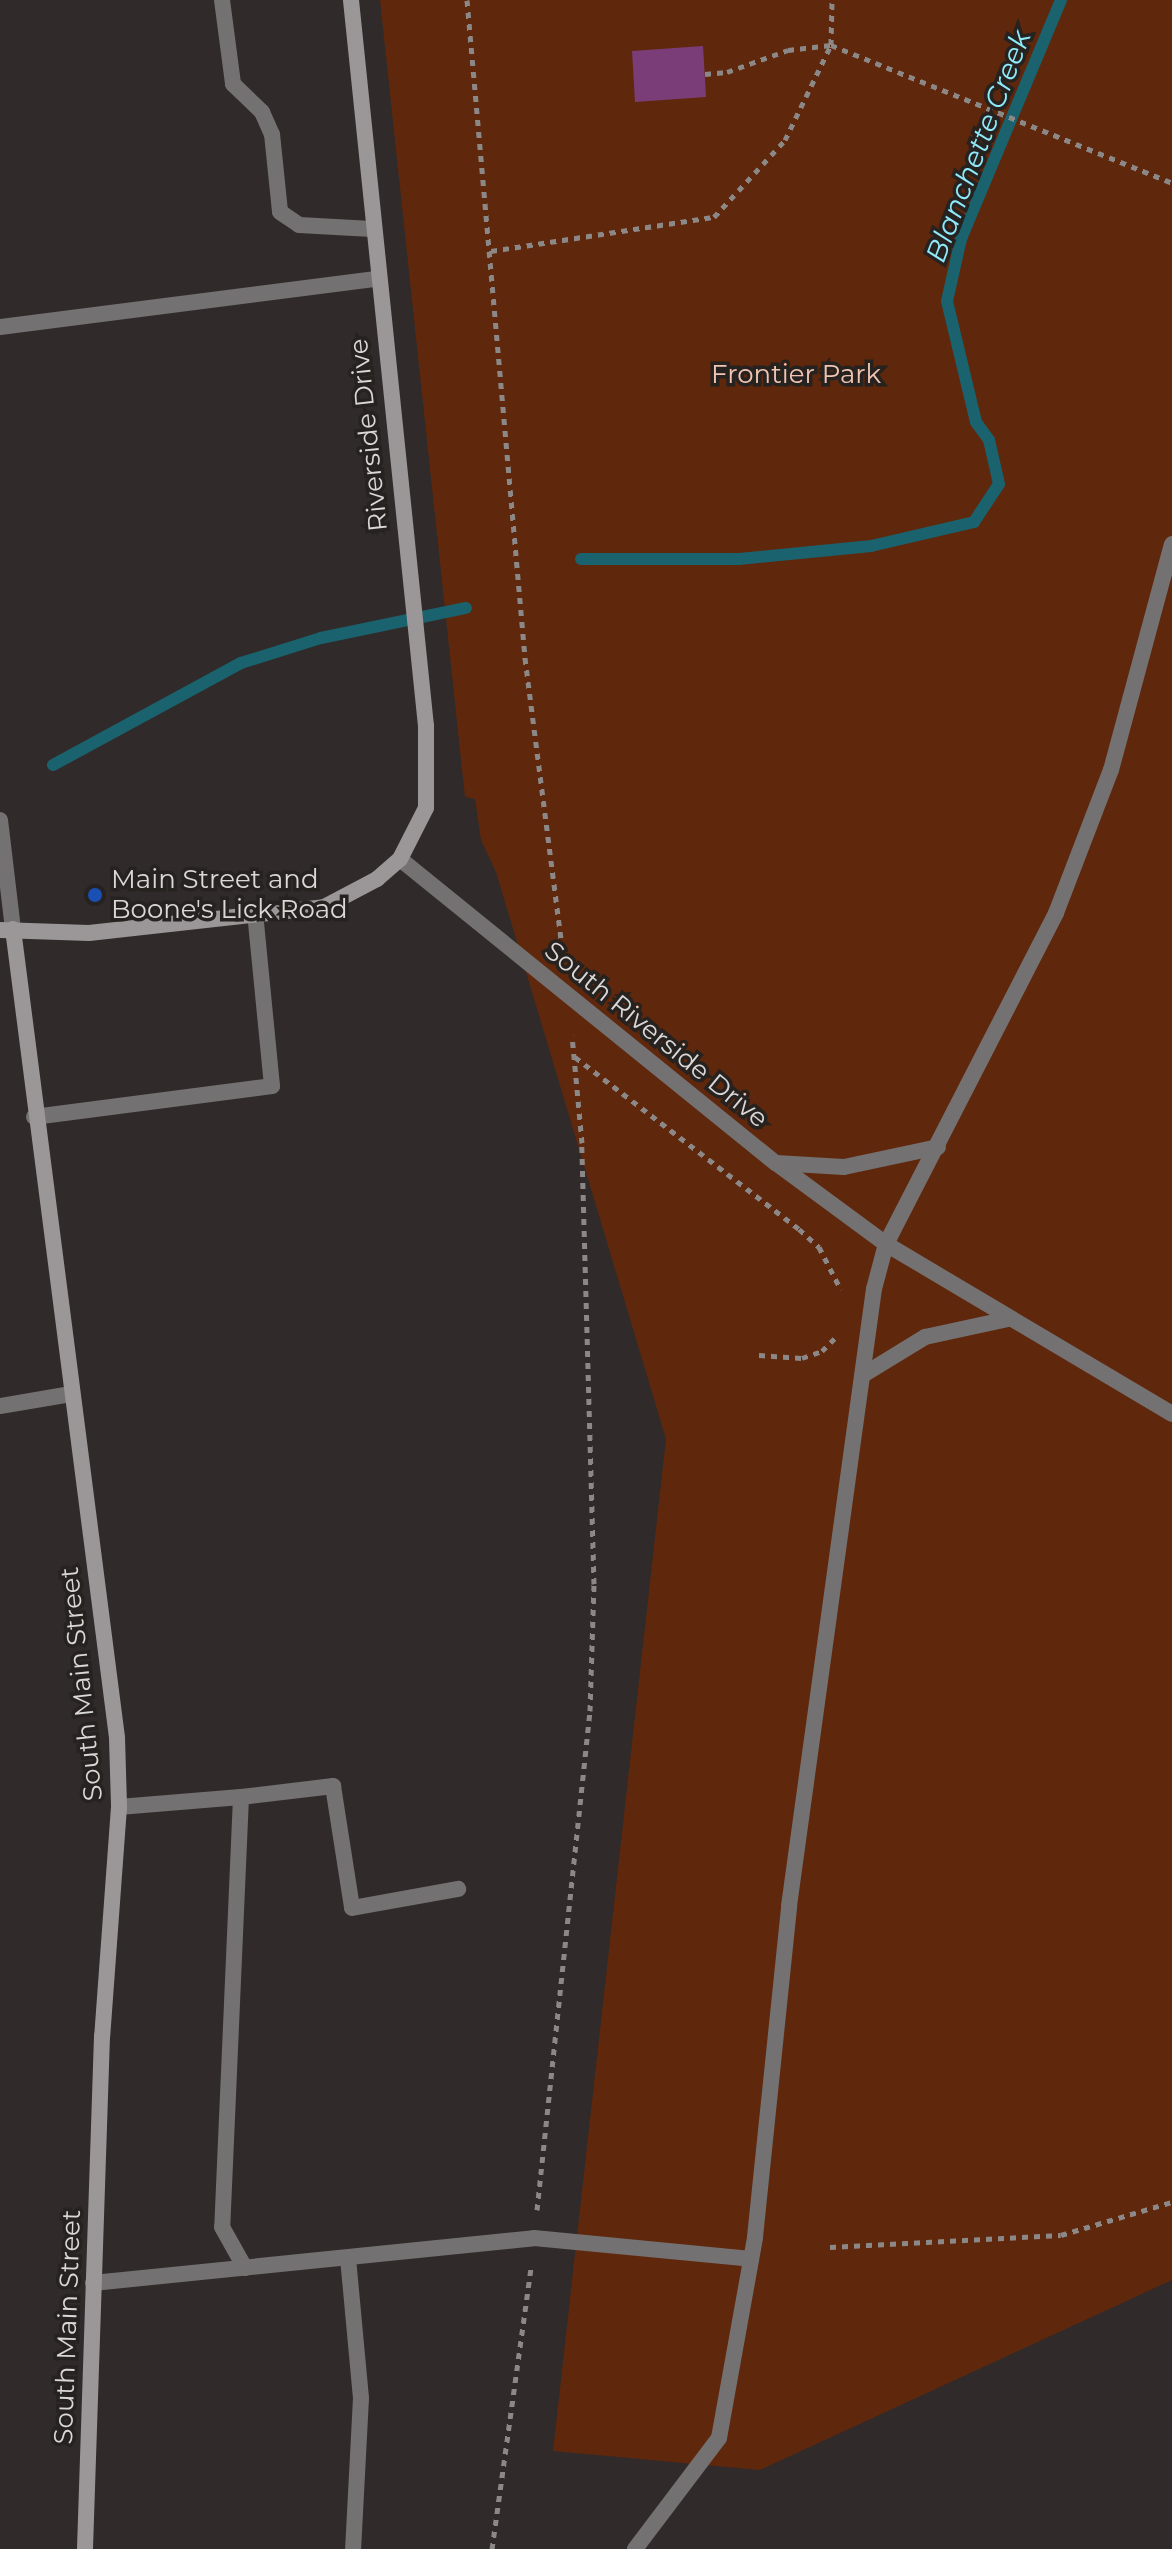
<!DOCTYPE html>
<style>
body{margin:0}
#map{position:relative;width:1172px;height:2549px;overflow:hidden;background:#302b2a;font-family:Montserrat,sans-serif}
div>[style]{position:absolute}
.green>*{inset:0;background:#5f270c}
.stream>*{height:12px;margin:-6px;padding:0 6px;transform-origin:6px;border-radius:6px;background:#1a626d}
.building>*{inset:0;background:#7b3d77}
.path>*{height:5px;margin-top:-2.5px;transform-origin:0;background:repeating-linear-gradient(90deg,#8c8887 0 6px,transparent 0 12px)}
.lane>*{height:16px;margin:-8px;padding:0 8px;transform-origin:8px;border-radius:8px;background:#737171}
.street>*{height:16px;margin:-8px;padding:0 8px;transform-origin:8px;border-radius:8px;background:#737171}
.secondary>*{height:16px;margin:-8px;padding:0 8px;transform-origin:8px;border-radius:8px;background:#9b9798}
.dots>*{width:22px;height:22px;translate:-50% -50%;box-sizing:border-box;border:4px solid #262220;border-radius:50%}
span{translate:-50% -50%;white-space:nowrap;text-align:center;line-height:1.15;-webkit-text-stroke:7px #262220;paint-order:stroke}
.park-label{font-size:26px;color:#f2c5b2}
.street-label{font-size:26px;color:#dad7d6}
.poi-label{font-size:26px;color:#dad7d6}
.left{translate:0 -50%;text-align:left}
.water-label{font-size:28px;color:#91eafa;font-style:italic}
</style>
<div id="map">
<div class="green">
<div style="clip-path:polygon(380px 0,1172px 0,1172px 2280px,760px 2470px,553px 2451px,666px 1439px,496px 872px,481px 840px,475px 799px,465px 797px)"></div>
</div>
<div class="stream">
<div style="left:581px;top:559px;width:158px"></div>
<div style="left:739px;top:559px;width:133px;rotate:-5.6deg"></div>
<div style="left:871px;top:546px;width:106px;rotate:-13.1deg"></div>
<div style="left:974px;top:522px;width:45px;rotate:-56.7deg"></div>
<div style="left:999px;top:484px;width:45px;rotate:-102.8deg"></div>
<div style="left:989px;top:440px;width:22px;rotate:-126deg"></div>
<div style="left:976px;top:422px;width:124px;rotate:-103.5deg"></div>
<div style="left:947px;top:301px;width:64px;rotate:-77.3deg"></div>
<div style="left:961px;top:239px;width:259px;rotate:-67.3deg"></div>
<div style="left:53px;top:765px;width:214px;rotate:-28.5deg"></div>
<div style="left:241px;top:663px;width:84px;rotate:-17.4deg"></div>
<div style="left:321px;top:638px;width:148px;rotate:-11.7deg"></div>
</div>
<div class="building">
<div style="clip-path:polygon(703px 46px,706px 97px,635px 102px,632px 51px)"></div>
</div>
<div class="path">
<div style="left:467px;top:0;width:661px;rotate:84.96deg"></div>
<div style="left:525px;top:658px;width:298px;rotate:82.7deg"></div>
<div style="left:705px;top:74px;width:22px;rotate:-5deg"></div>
<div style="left:727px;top:72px;width:65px;rotate:-19.8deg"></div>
<div style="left:788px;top:50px;width:43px;rotate:-6.6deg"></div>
<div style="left:831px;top:45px;width:368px;rotate:22deg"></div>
<div style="left:491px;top:251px;width:226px;rotate:-8.7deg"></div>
<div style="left:714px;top:217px;width:105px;rotate:-47.3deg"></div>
<div style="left:785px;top:140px;width:106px;rotate:-64.2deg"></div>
<div style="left:831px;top:45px;width:45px;rotate:-88.7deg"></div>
<div style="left:575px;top:1057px;width:282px;rotate:37.5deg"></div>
<div style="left:799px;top:1229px;width:27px;rotate:42deg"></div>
<div style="left:819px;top:1247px;width:48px;rotate:62.9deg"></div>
<div style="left:759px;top:1355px;width:43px;rotate:4deg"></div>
<div style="left:802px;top:1358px;width:21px;rotate:-19deg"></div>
<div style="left:822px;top:1351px;width:18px;rotate:-45deg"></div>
<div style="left:537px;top:2210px;width:502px;rotate:-83.94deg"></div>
<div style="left:590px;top:1711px;width:127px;rotate:-88.2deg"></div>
<div style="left:594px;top:1584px;width:441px;rotate:-91.6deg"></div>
<div style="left:582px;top:1143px;width:108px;rotate:-95.3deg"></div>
<div style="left:830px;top:2247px;width:231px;rotate:-3deg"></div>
<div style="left:1061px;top:2235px;width:116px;rotate:-16.6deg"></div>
<div style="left:492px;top:2549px;width:284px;rotate:-82.1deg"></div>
</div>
<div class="lane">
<div style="left:222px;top:0;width:85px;rotate:82.5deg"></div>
<div style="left:233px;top:84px;width:40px;rotate:44deg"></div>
<div style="left:262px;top:112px;width:24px;rotate:66deg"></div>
<div style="left:272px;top:134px;width:78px;rotate:84.1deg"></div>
<div style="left:280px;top:212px;width:23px;rotate:34deg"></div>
<div style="left:299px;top:225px;width:73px;rotate:3.1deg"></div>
<div style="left:34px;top:1117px;width:240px;rotate:-7.4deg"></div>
<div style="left:272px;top:1086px;width:173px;rotate:-95.6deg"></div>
<div style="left:776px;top:1163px;width:68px;rotate:3.4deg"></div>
<div style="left:844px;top:1167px;width:96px;rotate:-12deg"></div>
<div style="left:886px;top:1244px;width:333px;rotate:30.7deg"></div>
<div style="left:863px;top:1375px;width:73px;rotate:-31.5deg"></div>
<div style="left:925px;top:1337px;width:85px;rotate:-12.2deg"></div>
<div style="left:0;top:1406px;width:72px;rotate:-9.6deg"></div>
<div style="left:241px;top:1797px;width:93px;rotate:-6.8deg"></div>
<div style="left:333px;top:1786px;width:123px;rotate:81.1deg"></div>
<div style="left:352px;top:1908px;width:108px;rotate:-10.2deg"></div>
<div style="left:119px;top:1807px;width:122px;rotate:-4.7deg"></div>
<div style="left:241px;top:1797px;width:430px;rotate:92.5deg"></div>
<div style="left:222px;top:2227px;width:47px;rotate:60.7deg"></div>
<div style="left:348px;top:2258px;width:141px;rotate:84.7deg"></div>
<div style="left:361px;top:2398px;width:151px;rotate:93deg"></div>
<div style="left:93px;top:2283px;width:443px;rotate:-5.8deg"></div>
<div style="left:534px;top:2238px;width:218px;rotate:5.5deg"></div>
<div style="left:635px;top:2549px;width:139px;rotate:-52.9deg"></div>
<div style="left:719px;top:2438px;width:204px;rotate:-79.8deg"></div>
<div style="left:755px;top:2237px;width:333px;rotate:-84.1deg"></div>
<div style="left:789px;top:1906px;width:623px;rotate:-82.16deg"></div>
<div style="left:874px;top:1289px;width:47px;rotate:-75.1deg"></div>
<div style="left:886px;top:1244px;width:372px;rotate:-62.8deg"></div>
<div style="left:1056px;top:913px;width:153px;rotate:-69deg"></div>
<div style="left:1111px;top:770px;width:234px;rotate:-74.9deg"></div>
</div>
<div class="street">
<div style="left:0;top:327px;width:379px;rotate:-7.3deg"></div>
<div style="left:0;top:820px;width:110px;rotate:83.2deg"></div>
<div style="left:400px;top:859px;width:484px;rotate:39deg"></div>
<div style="left:776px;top:1163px;width:137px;rotate:36.4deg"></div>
</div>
<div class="secondary">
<div style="left:13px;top:929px;width:816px;rotate:82.67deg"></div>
<div style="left:117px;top:1738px;width:69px;rotate:88.3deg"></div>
<div style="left:119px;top:1807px;width:230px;rotate:94.2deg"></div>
<div style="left:102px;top:2036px;width:513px;rotate:91.9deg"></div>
<div style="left:0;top:930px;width:89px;rotate:1.9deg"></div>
<div style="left:89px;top:933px;width:236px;rotate:-6.3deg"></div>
<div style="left:324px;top:907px;width:60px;rotate:-27.8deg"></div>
<div style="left:377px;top:879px;width:30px;rotate:-41deg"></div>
<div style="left:400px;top:859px;width:57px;rotate:-63deg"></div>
<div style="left:426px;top:808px;width:82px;rotate:-90deg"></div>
<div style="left:426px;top:726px;width:730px;rotate:-95.9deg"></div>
</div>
<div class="dots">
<div style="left:95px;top:895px;background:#1a4fb4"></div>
</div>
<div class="park-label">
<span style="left:796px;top:375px">Frontier Park</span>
</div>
<div class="street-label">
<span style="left:369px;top:435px;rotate:-96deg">Riverside Drive</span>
<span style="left:656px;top:1035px;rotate:39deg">South Riverside Drive</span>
<span style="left:82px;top:1684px;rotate:-96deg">South Main Street</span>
<span style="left:68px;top:2327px;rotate:-88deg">South Main Street</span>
</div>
<div class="poi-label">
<span class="left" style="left:111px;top:895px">Main Street and<br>Boone's Lick Road</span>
</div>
<div class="water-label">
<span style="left:978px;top:146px;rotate:-69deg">Blanchette Creek</span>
</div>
</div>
